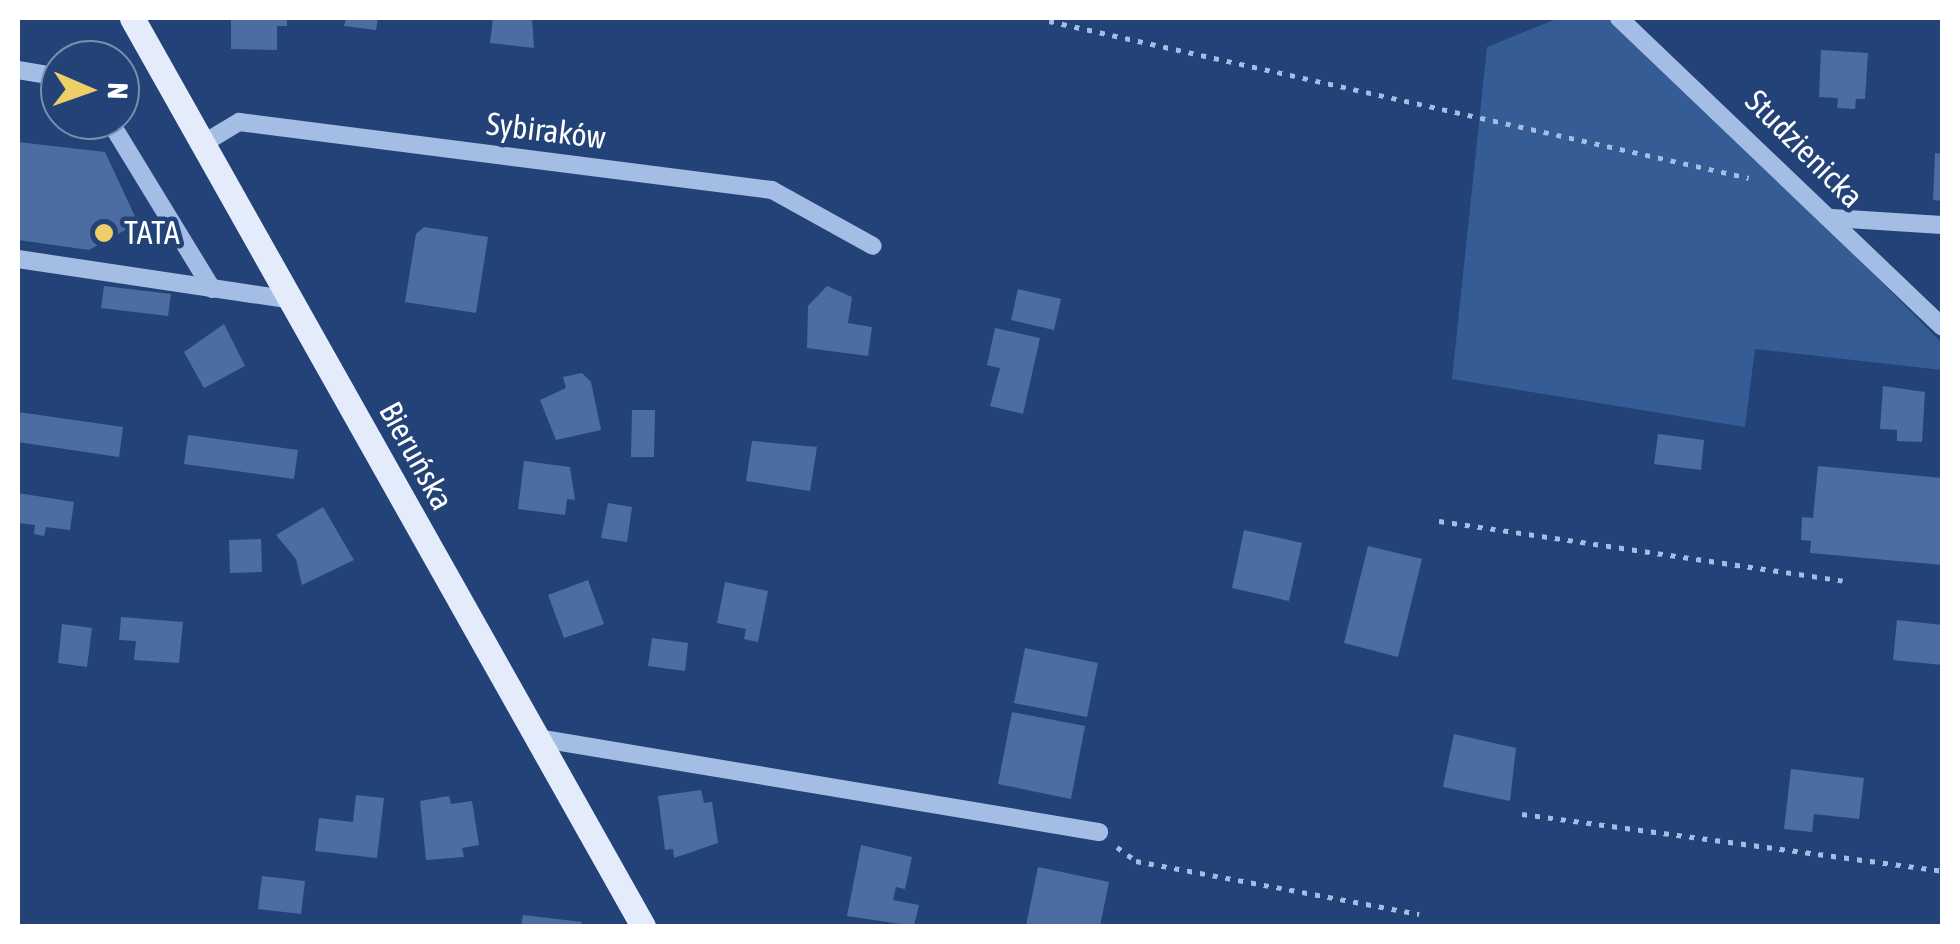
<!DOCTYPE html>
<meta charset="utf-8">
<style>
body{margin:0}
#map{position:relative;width:1960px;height:944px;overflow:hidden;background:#234378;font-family:"Asap Condensed",sans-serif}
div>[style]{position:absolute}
.green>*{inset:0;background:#365c96}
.building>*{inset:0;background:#4b6da2}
.path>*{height:5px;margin-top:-2.5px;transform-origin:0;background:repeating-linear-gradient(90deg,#a4bde4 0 5px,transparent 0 13px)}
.minor>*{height:18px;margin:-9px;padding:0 9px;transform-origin:9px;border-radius:9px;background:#a4bde4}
.major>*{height:25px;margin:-12.5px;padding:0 12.5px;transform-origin:12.5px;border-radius:12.5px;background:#e4ecfc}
.dots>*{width:28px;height:28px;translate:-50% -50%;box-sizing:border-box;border:5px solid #234378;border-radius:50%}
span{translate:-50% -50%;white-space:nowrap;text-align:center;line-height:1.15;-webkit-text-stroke:9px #234378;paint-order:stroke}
.street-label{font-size:32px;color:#fff}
.poi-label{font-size:32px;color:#fff}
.left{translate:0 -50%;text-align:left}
.frame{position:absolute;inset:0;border:20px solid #fff;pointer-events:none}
.north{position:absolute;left:40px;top:40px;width:100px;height:100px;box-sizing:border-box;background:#234378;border:2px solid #7b8eae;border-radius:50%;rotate:92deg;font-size:28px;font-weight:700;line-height:40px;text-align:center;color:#fff}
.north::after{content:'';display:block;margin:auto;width:35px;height:45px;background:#eecf67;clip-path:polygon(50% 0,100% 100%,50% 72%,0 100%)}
</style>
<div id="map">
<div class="green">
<div style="clip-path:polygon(1559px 18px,1607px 18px,1698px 97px,1942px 343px,1942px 370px,1755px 349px,1745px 427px,1452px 379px,1487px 47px)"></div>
</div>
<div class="building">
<div style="clip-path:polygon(231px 18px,287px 18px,287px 26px,277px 26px,277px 50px,231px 49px)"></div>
<div style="clip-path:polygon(346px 18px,378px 18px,376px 30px,344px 26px)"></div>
<div style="clip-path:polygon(493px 18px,532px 18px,534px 48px,490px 43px)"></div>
<div style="clip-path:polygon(1821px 50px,1868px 53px,1865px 99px,1856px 99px,1855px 109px,1837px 108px,1838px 98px,1819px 97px)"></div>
<div style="clip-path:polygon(18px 142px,105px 152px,138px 223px,89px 250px,18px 240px)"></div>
<div style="clip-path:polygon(1935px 153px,1942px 154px,1942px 201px,1933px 200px)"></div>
<div style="clip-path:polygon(424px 227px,488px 237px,476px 313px,405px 302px,416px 234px)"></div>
<div style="clip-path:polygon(104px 286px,171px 294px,168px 316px,101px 308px)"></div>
<div style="clip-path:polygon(827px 286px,852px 297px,848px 323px,872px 327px,868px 356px,807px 348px,808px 306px)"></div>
<div style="clip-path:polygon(1018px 289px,1061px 299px,1054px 330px,1011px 320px)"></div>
<div style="clip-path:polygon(224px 324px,245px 366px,204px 388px,184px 352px)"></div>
<div style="clip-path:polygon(995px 328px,1040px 338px,1023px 414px,990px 406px,1000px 368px,987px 365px)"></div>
<div style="clip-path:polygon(582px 373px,591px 382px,601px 430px,556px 440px,540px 400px,566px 388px,563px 377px)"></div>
<div style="clip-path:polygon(1883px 386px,1925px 392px,1922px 442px,1897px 441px,1897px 430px,1880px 429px)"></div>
<div style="clip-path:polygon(632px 410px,655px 410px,654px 457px,631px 457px)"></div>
<div style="clip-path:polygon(18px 412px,123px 427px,119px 457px,18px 442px)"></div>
<div style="clip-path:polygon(1658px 434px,1704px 440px,1701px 470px,1654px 464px)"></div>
<div style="clip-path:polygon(188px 435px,298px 450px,294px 479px,184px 464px)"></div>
<div style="clip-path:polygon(752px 441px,817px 447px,810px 491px,746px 481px)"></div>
<div style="clip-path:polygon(524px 461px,570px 467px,575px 500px,567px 499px,565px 515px,518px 509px)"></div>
<div style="clip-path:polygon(1818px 466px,1942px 478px,1942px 565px,1810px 553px,1811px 541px,1801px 540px,1802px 517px,1813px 518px)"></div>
<div style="clip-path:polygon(18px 493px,74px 502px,70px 530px,46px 527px,44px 536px,34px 534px,35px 525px,18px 523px)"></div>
<div style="clip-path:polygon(608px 503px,632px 507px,627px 542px,601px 538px)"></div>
<div style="clip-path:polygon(323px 507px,354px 560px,302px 585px,296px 559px,276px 535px)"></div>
<div style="clip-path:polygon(1244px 530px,1302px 543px,1289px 601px,1232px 588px)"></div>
<div style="clip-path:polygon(261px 539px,262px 572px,230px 573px,229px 540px)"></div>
<div style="clip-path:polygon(1368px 546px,1422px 559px,1398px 657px,1344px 643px)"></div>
<div style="clip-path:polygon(588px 580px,604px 624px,564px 638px,548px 595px)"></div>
<div style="clip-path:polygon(725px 582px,768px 591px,758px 642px,744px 639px,746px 629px,717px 623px)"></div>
<div style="clip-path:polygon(121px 617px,183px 622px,179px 663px,134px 660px,136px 641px,119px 640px)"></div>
<div style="clip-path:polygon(1897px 620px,1942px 625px,1942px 665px,1893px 660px)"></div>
<div style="clip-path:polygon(62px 624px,92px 628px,87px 667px,58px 663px)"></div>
<div style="clip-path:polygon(652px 638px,688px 643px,685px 671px,648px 666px)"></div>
<div style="clip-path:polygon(1025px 648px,1098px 663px,1087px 717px,1014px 703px)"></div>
<div style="clip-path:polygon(1012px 712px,1085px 726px,1071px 799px,998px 784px)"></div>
<div style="clip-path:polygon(1454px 734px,1516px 748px,1510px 801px,1443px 787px)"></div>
<div style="clip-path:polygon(1791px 769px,1864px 778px,1859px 819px,1814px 814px,1812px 832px,1784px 829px)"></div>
<div style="clip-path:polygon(701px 790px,704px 803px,712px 802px,718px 843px,674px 858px,673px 849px,665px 850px,658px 796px)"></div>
<div style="clip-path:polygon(356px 795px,384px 798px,377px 858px,315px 851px,319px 818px,353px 822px)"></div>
<div style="clip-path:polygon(449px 796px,451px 804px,472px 801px,479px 845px,462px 848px,464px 857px,426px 860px,420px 801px)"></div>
<div style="clip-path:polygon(861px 845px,912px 857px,905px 889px,896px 887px,893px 900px,919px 905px,914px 926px,847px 916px)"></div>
<div style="clip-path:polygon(1038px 867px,1109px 882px,1100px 926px,1026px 926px)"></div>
<div style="clip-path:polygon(262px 876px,305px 881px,301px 914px,258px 909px)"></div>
<div style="clip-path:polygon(523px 915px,582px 922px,581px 926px,521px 926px)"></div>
</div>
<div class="path">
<div style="left:1049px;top:21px;width:717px;rotate:12.64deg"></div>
<div style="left:1439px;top:521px;width:408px;rotate:8.4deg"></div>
<div style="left:1522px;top:814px;width:424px;rotate:7.7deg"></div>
<div style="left:1117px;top:847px;width:24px;rotate:36deg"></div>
<div style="left:1136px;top:861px;width:288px;rotate:10.6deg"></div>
</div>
<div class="minor">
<div style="left:1619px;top:18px;width:447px;rotate:43.7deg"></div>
<div style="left:18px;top:70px;width:43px;rotate:9.5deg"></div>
<div style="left:109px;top:120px;width:198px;rotate:58.6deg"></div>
<div style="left:204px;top:143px;width:41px;rotate:-31deg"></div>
<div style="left:239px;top:122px;width:537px;rotate:7.27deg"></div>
<div style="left:772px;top:190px;width:115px;rotate:29deg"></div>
<div style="left:1832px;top:218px;width:110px;rotate:3.6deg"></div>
<div style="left:18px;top:259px;width:277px;rotate:8.5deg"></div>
<div style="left:537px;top:738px;width:570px;rotate:9.5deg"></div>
</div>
<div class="major">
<div style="left:132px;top:18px;width:1042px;rotate:60.63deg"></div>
</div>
<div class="dots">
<div style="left:104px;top:233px;background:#eecf67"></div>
</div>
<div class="street-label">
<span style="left:546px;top:131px;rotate:7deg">Sybiraków</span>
<span style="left:1804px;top:149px;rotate:45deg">Studzienicka</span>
<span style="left:416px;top:456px;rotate:61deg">Bieruńska</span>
</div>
<div class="poi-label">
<span class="left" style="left:124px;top:233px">TATA</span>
</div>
<div class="frame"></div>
<div class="north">N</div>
</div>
